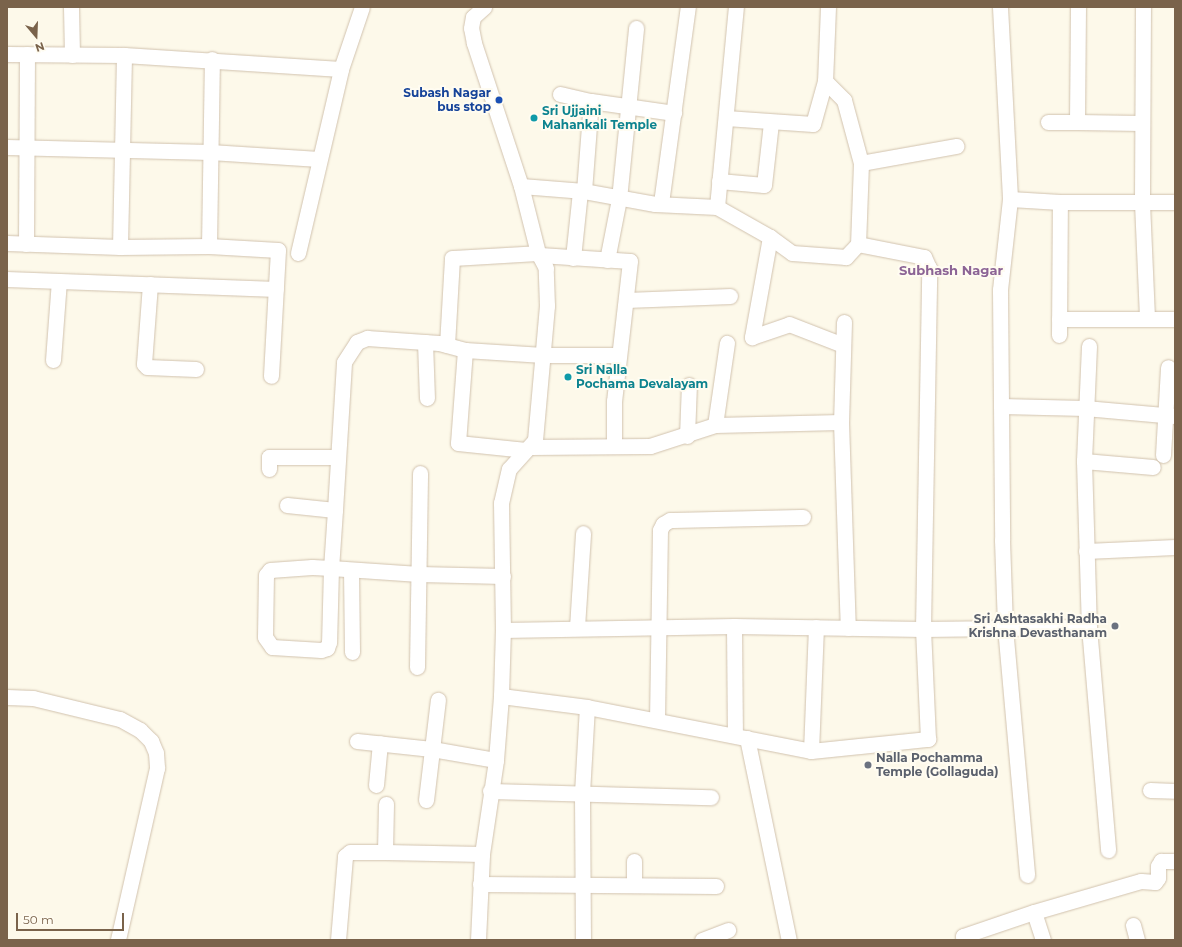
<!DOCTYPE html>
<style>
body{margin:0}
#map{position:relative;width:1182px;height:947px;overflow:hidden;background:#fdf9ea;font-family:Montserrat,sans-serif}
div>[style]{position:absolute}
.roads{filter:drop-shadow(0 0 1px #d1c2ae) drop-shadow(0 0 1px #d1c2ae)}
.minor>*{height:15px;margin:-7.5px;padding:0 7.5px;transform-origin:7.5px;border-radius:7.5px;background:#fff}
.dots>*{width:11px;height:11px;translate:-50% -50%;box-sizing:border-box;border:2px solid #fffcf1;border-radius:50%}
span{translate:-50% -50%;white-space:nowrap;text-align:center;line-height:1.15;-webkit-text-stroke:4px #fffcf1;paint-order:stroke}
.transit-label{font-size:12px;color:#164399;font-weight:700}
.right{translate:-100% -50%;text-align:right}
.culture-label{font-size:12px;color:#0d838f;font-weight:700}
.left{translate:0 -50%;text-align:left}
.worship-label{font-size:12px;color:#5b616d;font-weight:700}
.neighbourhood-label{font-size:13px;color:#8c6495;font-weight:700}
.frame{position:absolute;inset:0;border:8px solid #7a634b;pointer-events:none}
.north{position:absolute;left:16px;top:16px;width:40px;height:40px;-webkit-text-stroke:3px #fffcf1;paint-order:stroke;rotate:161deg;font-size:11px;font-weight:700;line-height:16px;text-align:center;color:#7a634b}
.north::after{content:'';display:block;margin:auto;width:14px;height:18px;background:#7a634b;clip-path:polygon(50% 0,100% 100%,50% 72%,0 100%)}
.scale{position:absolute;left:16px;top:913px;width:108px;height:18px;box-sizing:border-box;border:2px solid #7a634b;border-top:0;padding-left:5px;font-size:12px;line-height:14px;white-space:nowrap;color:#7a634b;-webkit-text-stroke:3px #fffcf1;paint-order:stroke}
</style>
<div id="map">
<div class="roads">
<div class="minor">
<div style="left:71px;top:7px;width:48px;rotate:88.8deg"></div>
<div style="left:828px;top:7px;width:74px;rotate:92.3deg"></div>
<div style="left:825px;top:81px;width:27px;rotate:45deg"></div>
<div style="left:844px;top:100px;width:65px;rotate:74.9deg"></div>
<div style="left:861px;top:163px;width:81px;rotate:92.1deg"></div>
<div style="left:1000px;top:7px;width:192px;rotate:87deg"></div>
<div style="left:1010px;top:199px;width:92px;rotate:96.3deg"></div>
<div style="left:1000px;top:290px;width:250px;rotate:89.5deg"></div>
<div style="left:1002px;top:540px;width:87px;rotate:88deg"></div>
<div style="left:1005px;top:627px;width:249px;rotate:84.9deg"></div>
<div style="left:1078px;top:7px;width:115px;rotate:90.5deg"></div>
<div style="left:1077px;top:122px;width:64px;rotate:0.9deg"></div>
<div style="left:1143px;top:7px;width:196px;rotate:90.3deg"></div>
<div style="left:1142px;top:203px;width:116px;rotate:87.5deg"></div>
<div style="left:7px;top:54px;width:117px;rotate:0.5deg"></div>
<div style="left:124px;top:55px;width:217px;rotate:3.7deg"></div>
<div style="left:560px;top:94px;width:32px;rotate:13deg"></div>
<div style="left:726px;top:118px;width:87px;rotate:3.9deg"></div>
<div style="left:813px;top:124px;width:45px;rotate:-74.4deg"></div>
<div style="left:1048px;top:122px;width:29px"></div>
<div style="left:7px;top:147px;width:203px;rotate:1.4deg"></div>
<div style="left:210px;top:152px;width:109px;rotate:3.7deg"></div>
<div style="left:861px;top:163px;width:97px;rotate:-10.1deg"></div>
<div style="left:719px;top:181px;width:45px;rotate:5.1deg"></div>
<div style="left:764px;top:185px;width:62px;rotate:-83.6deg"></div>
<div style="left:584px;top:191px;width:90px;rotate:-85.6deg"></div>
<div style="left:591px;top:101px;width:84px;rotate:8.2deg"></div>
<div style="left:1010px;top:199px;width:50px;rotate:3.4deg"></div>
<div style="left:1060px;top:202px;width:115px"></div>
<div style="left:661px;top:203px;width:198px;rotate:-82.2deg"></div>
<div style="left:717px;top:207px;width:201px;rotate:-84.6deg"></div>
<div style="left:770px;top:237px;width:102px;rotate:100.2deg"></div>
<div style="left:752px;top:337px;width:39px;rotate:-19deg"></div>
<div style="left:789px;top:324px;width:58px;rotate:21.3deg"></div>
<div style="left:7px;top:243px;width:113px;rotate:2deg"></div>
<div style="left:120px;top:247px;width:89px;rotate:-0.6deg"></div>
<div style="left:209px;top:246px;width:69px;rotate:3.3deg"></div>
<div style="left:278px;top:250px;width:126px;rotate:93.2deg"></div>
<div style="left:26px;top:244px;width:190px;rotate:-89.7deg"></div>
<div style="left:209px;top:246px;width:187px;rotate:-89.1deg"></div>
<div style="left:120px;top:247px;width:192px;rotate:-88.8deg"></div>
<div style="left:298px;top:253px;width:189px;rotate:-76.8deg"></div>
<div style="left:341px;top:69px;width:65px;rotate:-71.3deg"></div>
<div style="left:540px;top:255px;width:90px;rotate:3.8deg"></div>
<div style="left:630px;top:261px;width:141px;rotate:96.5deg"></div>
<div style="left:614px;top:401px;width:45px;rotate:90deg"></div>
<div style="left:573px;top:258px;width:67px;rotate:-84deg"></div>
<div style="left:607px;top:260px;width:62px;rotate:-78.9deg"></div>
<div style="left:619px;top:199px;width:172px;rotate:-84.3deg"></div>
<div style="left:7px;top:279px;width:269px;rotate:2.1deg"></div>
<div style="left:150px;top:284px;width:80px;rotate:94.3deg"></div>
<div style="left:144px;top:364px;width:4px;rotate:45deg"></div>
<div style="left:147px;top:367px;width:49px;rotate:2.3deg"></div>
<div style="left:627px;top:300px;width:103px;rotate:-2.2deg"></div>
<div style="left:1059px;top:319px;width:116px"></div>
<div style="left:844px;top:322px;width:100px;rotate:91.7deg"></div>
<div style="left:841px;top:422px;width:206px;rotate:88.1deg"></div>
<div style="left:1059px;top:335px;width:133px;rotate:-89.6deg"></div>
<div style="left:425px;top:342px;width:56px;rotate:88deg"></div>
<div style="left:447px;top:345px;width:87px;rotate:-86.7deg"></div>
<div style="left:452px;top:258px;width:86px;rotate:-3.3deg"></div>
<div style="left:1089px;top:346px;width:115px;rotate:92.5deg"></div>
<div style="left:1084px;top:461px;width:166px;rotate:88.3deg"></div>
<div style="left:1089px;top:627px;width:224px;rotate:85.1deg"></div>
<div style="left:465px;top:350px;width:93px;rotate:94.3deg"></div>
<div style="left:458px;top:443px;width:68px;rotate:5.9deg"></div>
<div style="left:53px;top:360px;width:79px;rotate:-85.7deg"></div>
<div style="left:1001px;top:406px;width:84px;rotate:1.4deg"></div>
<div style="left:1085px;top:408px;width:90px;rotate:5.1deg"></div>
<div style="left:715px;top:425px;width:83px;rotate:-81.7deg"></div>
<div style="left:687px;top:436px;width:51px;rotate:-87.8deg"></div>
<div style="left:530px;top:447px;width:120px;rotate:-0.5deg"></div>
<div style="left:650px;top:446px;width:68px;rotate:-17.9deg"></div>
<div style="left:715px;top:425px;width:126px;rotate:-1.4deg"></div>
<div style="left:1163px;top:455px;width:88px;rotate:-86.7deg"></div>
<div style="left:1084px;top:461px;width:69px;rotate:5deg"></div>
<div style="left:269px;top:469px;width:12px;rotate:-90deg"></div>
<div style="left:269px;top:457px;width:69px"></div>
<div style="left:287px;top:505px;width:48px;rotate:5.9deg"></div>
<div style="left:335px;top:510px;width:148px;rotate:-86.5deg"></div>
<div style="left:344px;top:362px;width:24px;rotate:-57deg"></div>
<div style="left:357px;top:342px;width:11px;rotate:-22deg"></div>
<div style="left:367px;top:338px;width:72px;rotate:4deg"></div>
<div style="left:439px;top:343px;width:27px;rotate:15deg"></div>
<div style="left:465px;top:350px;width:78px;rotate:3.7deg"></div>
<div style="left:543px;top:355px;width:76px"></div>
<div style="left:335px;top:510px;width:58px;rotate:93.9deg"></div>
<div style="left:331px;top:568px;width:74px;rotate:91.5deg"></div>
<div style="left:329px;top:642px;width:6px;rotate:108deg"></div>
<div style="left:327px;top:648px;width:6px;rotate:162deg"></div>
<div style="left:321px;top:650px;width:49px;rotate:-176.5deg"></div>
<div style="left:272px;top:647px;width:12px;rotate:-125deg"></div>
<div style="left:265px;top:637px;width:62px;rotate:-89.1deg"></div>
<div style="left:266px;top:575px;width:6px;rotate:-51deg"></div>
<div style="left:270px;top:570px;width:42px;rotate:-4.1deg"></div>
<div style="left:312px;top:567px;width:19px;rotate:3deg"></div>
<div style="left:331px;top:568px;width:88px;rotate:3.9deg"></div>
<div style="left:419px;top:574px;width:84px;rotate:1.4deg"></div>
<div style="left:1086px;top:551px;width:89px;rotate:-2.6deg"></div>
<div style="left:351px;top:570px;width:82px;rotate:89.3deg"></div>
<div style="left:734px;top:626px;width:109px;rotate:89.5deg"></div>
<div style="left:577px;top:627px;width:94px;rotate:-86.3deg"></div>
<div style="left:503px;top:630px;width:231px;rotate:-1deg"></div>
<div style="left:734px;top:626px;width:189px;rotate:0.9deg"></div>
<div style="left:923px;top:629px;width:166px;rotate:-0.7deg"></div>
<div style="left:417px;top:667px;width:194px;rotate:-89.1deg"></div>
<div style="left:501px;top:696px;width:87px;rotate:7.3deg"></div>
<div style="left:587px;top:707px;width:228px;rotate:11.1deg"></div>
<div style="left:811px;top:751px;width:118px;rotate:-5.9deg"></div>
<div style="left:928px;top:739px;width:110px;rotate:-92.6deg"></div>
<div style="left:923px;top:629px;width:361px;rotate:-89deg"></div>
<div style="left:929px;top:268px;width:12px;rotate:-114deg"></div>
<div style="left:924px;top:257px;width:67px;rotate:-168.9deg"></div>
<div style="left:858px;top:244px;width:18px;rotate:133deg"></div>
<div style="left:846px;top:257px;width:54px;rotate:-175.8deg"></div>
<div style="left:792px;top:253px;width:27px;rotate:-144deg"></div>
<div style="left:770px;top:237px;width:61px;rotate:-150.5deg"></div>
<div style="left:717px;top:207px;width:62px;rotate:-177.2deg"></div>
<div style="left:655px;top:204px;width:72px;rotate:-169.6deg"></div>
<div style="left:584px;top:191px;width:63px;rotate:-175.5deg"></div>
<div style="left:7px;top:697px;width:26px;rotate:2deg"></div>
<div style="left:33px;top:698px;width:89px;rotate:13.6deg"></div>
<div style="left:120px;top:719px;width:23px;rotate:29deg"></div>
<div style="left:140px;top:730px;width:16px;rotate:45deg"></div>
<div style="left:151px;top:741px;width:13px;rotate:67deg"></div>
<div style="left:156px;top:753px;width:15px;rotate:86deg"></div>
<div style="left:157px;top:768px;width:176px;rotate:102.8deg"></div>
<div style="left:657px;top:720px;width:190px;rotate:-89.1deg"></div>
<div style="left:660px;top:530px;width:7px;rotate:-63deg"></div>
<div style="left:663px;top:524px;width:8px;rotate:-30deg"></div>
<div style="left:670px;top:520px;width:133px;rotate:-1.3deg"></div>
<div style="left:747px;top:738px;width:206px;rotate:78.3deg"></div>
<div style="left:357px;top:741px;width:75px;rotate:6.1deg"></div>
<div style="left:432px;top:749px;width:65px;rotate:9.8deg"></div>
<div style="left:811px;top:751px;width:124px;rotate:-87.7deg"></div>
<div style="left:376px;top:785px;width:42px;rotate:-84.6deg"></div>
<div style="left:1150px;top:790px;width:25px;rotate:2deg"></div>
<div style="left:490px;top:791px;width:221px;rotate:1.6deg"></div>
<div style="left:426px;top:800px;width:101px;rotate:-83.2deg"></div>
<div style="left:386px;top:804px;width:48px;rotate:91.2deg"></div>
<div style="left:385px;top:852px;width:97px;rotate:1.2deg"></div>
<div style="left:634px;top:861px;width:24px;rotate:90deg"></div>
<div style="left:480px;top:884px;width:236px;rotate:0.5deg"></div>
<div style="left:1133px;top:925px;width:16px;rotate:75deg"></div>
<div style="left:338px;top:940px;width:84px;rotate:-85.2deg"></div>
<div style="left:345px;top:856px;width:6px;rotate:-39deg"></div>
<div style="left:350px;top:852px;width:35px"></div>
<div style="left:478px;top:940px;width:86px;rotate:-87.3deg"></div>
<div style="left:482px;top:854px;width:95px;rotate:-81.5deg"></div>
<div style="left:496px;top:760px;width:64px;rotate:-85.5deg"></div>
<div style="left:501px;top:696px;width:66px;rotate:-88.3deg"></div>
<div style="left:503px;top:630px;width:127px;rotate:-90.9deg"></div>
<div style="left:501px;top:503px;width:35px;rotate:-77deg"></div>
<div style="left:509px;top:469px;width:39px;rotate:-48deg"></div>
<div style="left:535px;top:440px;width:135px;rotate:-84.9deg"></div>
<div style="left:547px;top:306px;width:38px;rotate:-92deg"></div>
<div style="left:546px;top:268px;width:17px;rotate:-118deg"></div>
<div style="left:538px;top:253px;width:69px;rotate:-104.2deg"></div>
<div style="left:521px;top:186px;width:151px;rotate:-108.2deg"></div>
<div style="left:474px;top:43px;width:15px;rotate:-101deg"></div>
<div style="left:471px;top:28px;width:11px;rotate:-80deg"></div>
<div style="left:473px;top:17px;width:15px;rotate:-42deg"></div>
<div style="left:583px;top:940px;width:147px;rotate:-90.4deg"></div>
<div style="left:582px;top:793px;width:86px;rotate:-86.7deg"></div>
<div style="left:702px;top:940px;width:28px;rotate:-21deg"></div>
<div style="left:964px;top:940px;width:4px;rotate:-104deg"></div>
<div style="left:963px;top:936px;width:75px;rotate:-18.7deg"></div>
<div style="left:1043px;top:940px;width:29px;rotate:-108deg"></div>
<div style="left:1034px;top:912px;width:111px;rotate:-16.2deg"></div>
<div style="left:1141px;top:881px;width:14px;rotate:4deg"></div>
<div style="left:1155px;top:882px;width:5px;rotate:-53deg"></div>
<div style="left:1158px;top:878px;width:12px;rotate:-90deg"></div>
<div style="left:1158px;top:866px;width:6px;rotate:-59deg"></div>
<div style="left:1161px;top:861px;width:14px"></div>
</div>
</div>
<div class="dots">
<div style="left:499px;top:100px;background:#1a4fb4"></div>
<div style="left:534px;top:118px;background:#0f9aa8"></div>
<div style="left:568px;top:377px;background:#0f9aa8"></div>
<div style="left:1115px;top:626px;background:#6b7280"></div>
<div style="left:868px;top:765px;background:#6b7280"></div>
</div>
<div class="transit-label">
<span class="right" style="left:491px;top:100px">Subash Nagar<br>bus stop</span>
</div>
<div class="culture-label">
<span class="left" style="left:542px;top:118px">Sri Ujjaini<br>Mahankali Temple</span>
<span class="left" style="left:576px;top:377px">Sri Nalla<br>Pochama Devalayam</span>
</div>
<div class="worship-label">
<span class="right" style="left:1107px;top:626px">Sri Ashtasakhi Radha<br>Krishna Devasthanam</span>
<span class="left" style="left:876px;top:765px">Nalla Pochamma<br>Temple (Gollaguda)</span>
</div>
<div class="neighbourhood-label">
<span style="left:951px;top:270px">Subhash Nagar</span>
</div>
<div class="frame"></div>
<div class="north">N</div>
<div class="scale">50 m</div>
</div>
